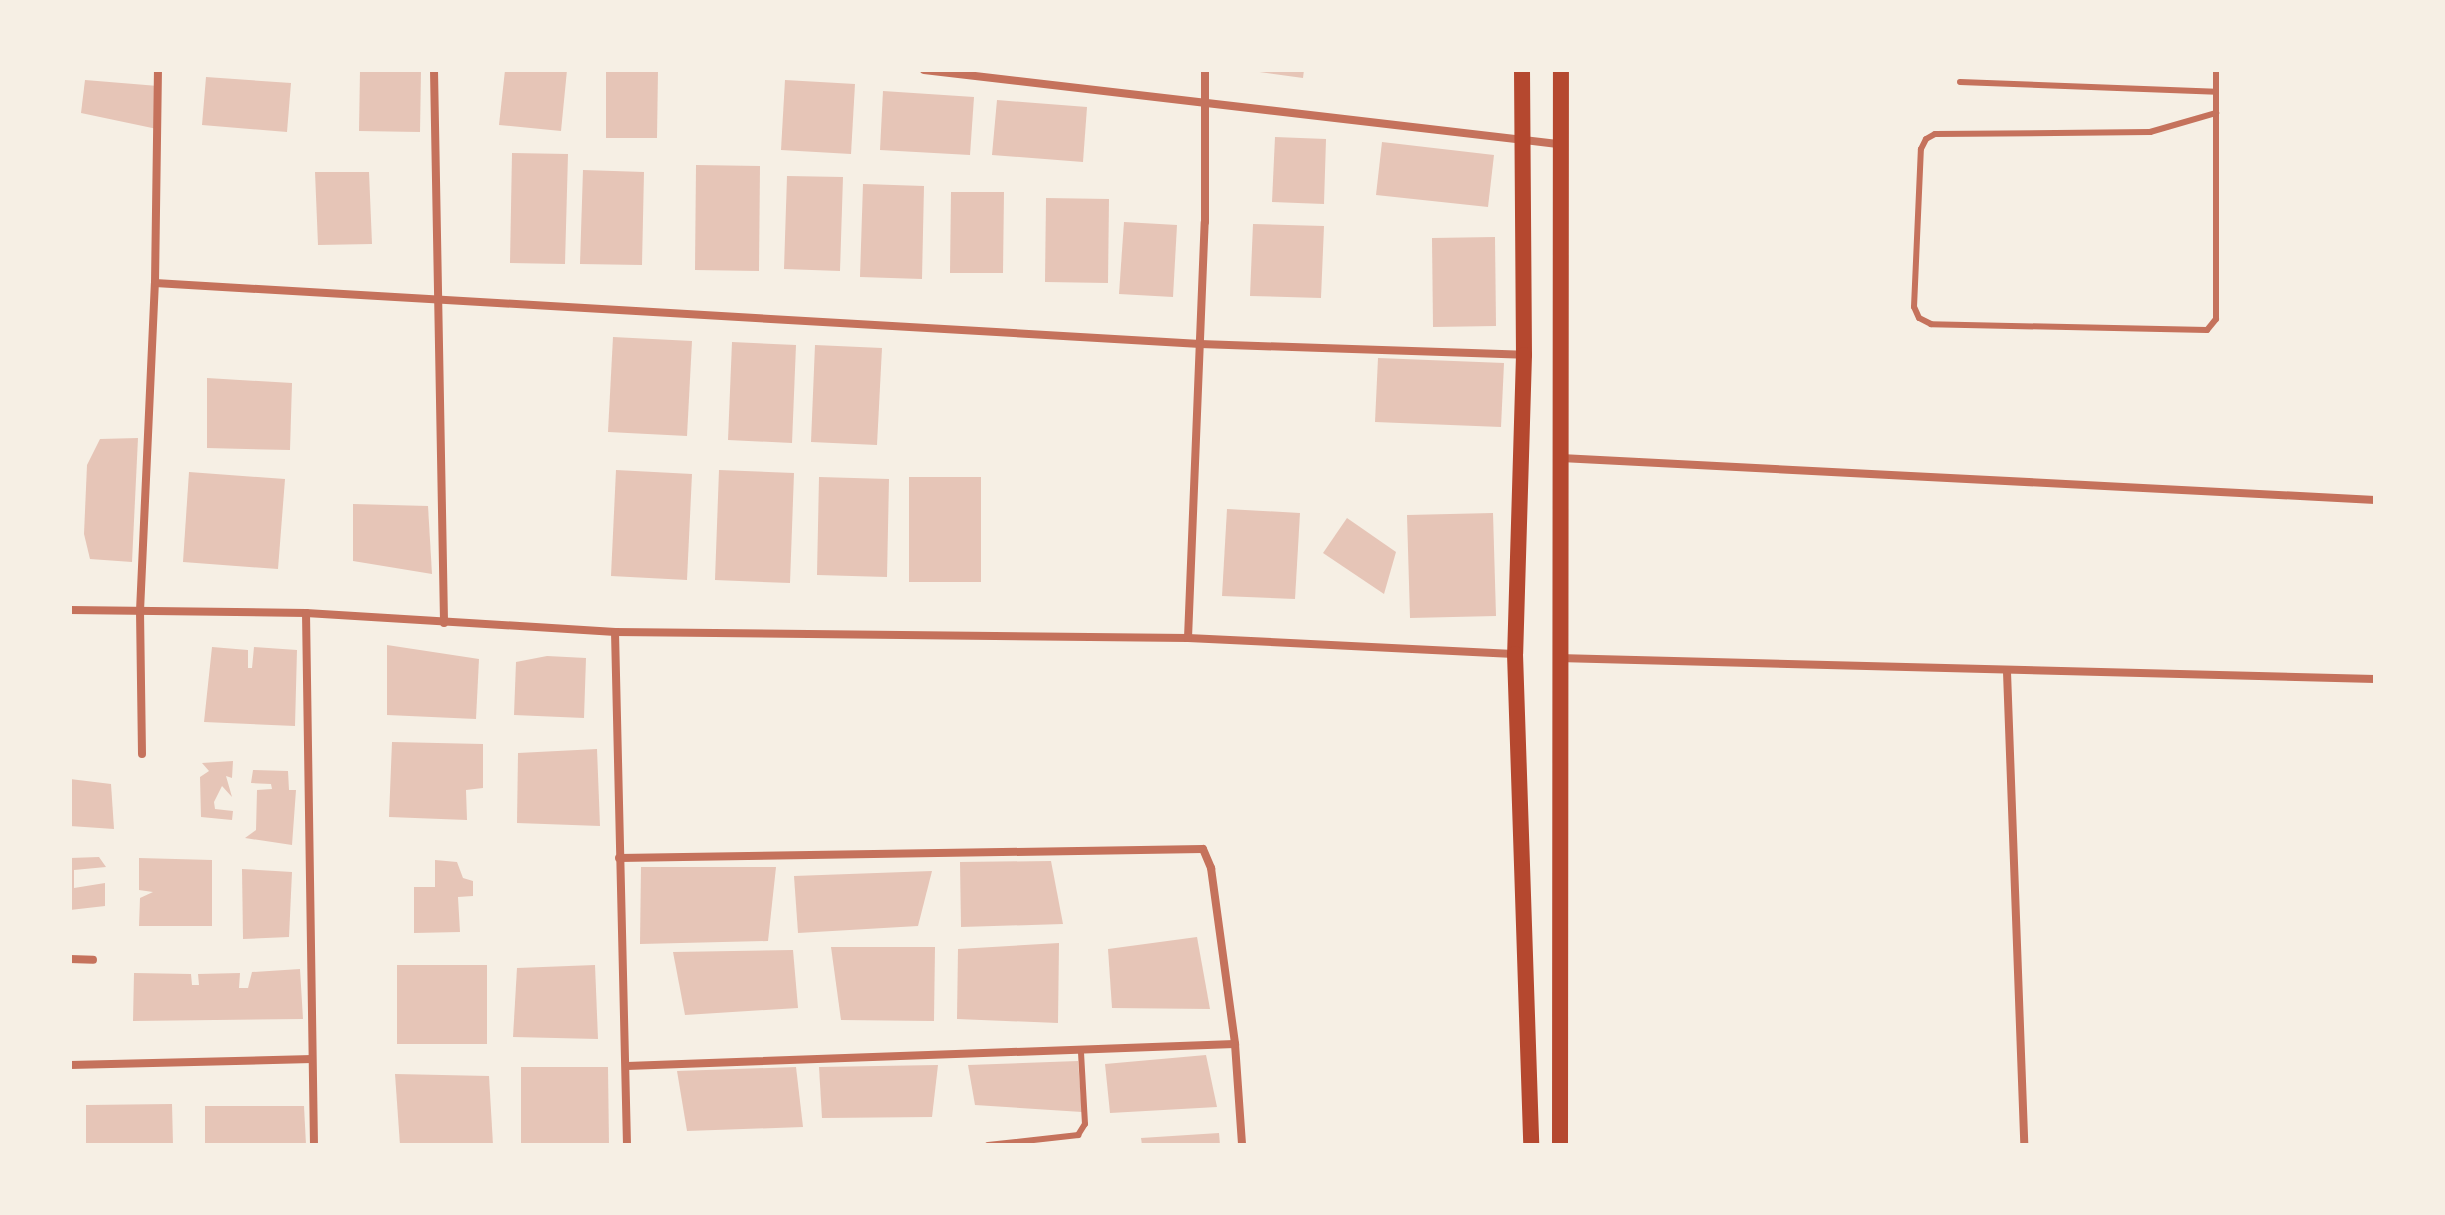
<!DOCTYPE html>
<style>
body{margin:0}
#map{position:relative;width:2445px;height:1215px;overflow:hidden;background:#f6efe4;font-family:"Public Sans",sans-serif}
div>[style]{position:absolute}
.building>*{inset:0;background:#e6c5b7}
.service>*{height:6px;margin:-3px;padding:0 3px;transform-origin:3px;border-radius:3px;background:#c5725c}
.minor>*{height:8px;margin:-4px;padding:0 4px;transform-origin:4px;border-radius:4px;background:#c5725c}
.secondary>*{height:16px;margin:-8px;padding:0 8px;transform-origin:8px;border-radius:8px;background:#b5482f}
span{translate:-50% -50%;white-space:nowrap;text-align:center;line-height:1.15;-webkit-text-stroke:6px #f6efe4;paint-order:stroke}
.frame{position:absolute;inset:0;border:72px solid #f6efe4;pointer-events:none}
</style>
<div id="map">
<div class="building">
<div style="clip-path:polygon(360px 70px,421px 70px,420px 132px,359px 131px)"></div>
<div style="clip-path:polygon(505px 70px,567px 70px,561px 131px,499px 125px)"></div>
<div style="clip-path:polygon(606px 70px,658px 70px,657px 138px,606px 138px)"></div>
<div style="clip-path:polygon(1245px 70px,1304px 70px,1303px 78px)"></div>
<div style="clip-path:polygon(206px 77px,291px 83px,287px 132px,202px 125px)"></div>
<div style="clip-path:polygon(85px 80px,158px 86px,157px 129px,81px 113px)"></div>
<div style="clip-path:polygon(785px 80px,855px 84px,851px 154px,781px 150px)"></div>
<div style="clip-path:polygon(883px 91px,974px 97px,970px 155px,880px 150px)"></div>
<div style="clip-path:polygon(997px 100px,1087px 107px,1083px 162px,992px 155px)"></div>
<div style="clip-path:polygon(1275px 137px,1326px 139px,1324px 204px,1272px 202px)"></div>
<div style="clip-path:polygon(1382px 142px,1494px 155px,1488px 207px,1376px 195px)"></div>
<div style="clip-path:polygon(512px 153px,568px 154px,565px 264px,510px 263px)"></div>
<div style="clip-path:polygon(696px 165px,760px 166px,759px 271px,695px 270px)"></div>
<div style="clip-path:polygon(583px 170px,644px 172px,642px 265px,580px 264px)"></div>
<div style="clip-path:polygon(315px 172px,369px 172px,372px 244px,318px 245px)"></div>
<div style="clip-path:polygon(787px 176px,843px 177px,840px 271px,784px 269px)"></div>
<div style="clip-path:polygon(863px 184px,924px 186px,922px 279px,860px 277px)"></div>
<div style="clip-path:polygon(951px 192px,1004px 192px,1003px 273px,950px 273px)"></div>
<div style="clip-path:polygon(1046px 198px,1109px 199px,1108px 283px,1045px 282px)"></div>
<div style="clip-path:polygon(1124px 222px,1177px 225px,1173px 297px,1119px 294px)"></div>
<div style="clip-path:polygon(1253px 224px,1324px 226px,1321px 298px,1250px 296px)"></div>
<div style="clip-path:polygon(1495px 237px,1496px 326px,1433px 327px,1432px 238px)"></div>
<div style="clip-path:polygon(613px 337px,692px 341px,687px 436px,608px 432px)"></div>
<div style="clip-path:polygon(732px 342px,796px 345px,792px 443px,728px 440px)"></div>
<div style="clip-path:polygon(815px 345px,882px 348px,877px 445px,811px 442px)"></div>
<div style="clip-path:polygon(1378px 358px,1504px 363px,1501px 427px,1375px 422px)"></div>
<div style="clip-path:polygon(207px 378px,292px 383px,290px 450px,207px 448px)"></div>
<div style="clip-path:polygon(138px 438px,132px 562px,90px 559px,84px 534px,87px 465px,100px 439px)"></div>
<div style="clip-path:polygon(616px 470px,692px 474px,687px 580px,611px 576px)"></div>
<div style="clip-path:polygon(719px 470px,794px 473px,790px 583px,715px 580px)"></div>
<div style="clip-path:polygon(189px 472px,285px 479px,278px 569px,183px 562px)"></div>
<div style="clip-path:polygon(819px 477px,889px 479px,887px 577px,817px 575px)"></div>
<div style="clip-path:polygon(909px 477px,981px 477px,981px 582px,909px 582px)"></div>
<div style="clip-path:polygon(353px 504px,428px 506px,432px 574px,353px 561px)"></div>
<div style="clip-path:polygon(1227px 509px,1300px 513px,1295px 599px,1222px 596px)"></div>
<div style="clip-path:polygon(1493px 513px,1496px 616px,1410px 618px,1407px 515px)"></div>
<div style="clip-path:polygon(1347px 518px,1396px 552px,1384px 594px,1323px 553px)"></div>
<div style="clip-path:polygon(387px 645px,479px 659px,476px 719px,387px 715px)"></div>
<div style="clip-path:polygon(212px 647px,248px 650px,248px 668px,252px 668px,254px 647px,297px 650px,295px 726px,204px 722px)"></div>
<div style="clip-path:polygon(547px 656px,586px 658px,584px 718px,514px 715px,516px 662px)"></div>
<div style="clip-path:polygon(392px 742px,483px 744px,483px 788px,466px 790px,467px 820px,389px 817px)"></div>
<div style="clip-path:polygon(597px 749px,600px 826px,517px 823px,518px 753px)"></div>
<div style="clip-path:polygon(233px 761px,232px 778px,226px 776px,232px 797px,222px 786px,214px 802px,215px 809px,233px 811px,232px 820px,201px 817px,200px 777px,209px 771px,202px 763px)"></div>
<div style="clip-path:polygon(253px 770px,288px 771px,289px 790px,296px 790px,292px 845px,245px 838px,256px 830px,257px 790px,272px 789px,271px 784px,251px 783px)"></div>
<div style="clip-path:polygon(70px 779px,111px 784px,114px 829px,70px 826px)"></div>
<div style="clip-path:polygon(99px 857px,106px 867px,74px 870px,74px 888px,105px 883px,105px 906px,70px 910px,70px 858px)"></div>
<div style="clip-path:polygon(139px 858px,212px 860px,212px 926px,139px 926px,140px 898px,153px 892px,139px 890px)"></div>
<div style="clip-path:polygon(435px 860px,457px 862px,463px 878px,473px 881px,473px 896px,458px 897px,460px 932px,414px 933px,414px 887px,435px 887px)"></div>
<div style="clip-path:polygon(1051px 861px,1063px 924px,961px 927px,960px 862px)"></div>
<div style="clip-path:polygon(641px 867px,776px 867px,768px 941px,640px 944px)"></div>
<div style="clip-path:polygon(242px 869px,292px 872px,289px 937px,243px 939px)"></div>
<div style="clip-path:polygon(932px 871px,918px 926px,798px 933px,794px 876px)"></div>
<div style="clip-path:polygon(1197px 937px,1210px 1009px,1112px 1008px,1108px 949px)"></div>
<div style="clip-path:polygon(1059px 943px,1058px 1023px,957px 1019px,958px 949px)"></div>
<div style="clip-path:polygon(831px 947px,935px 947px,934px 1021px,841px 1020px)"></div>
<div style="clip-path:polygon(793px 950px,798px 1008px,685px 1015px,673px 952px)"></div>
<div style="clip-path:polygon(397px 965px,487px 965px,487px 1044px,397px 1044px)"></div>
<div style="clip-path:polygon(595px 965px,598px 1039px,513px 1037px,517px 968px)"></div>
<div style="clip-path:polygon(300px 969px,303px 1019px,133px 1021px,134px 973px,191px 974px,192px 985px,199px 985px,198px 974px,240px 973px,239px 988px,248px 988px,252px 972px)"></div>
<div style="clip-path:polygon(1206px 1055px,1217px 1107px,1110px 1113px,1105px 1064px)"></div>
<div style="clip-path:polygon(1078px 1061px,1082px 1112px,975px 1105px,968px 1065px)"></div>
<div style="clip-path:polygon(938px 1065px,932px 1117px,822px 1118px,819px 1067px)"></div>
<div style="clip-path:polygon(521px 1067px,608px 1067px,609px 1145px,521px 1145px)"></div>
<div style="clip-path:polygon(796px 1067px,803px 1127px,687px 1131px,677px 1071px)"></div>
<div style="clip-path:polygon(395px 1074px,489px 1076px,493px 1145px,400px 1145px)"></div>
<div style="clip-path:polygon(172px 1104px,173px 1145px,86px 1145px,86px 1105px)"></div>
<div style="clip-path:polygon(205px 1106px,304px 1106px,306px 1145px,205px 1145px)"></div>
<div style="clip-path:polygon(1219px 1133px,1220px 1145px,1142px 1145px,1141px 1138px)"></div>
</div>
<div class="service">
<div style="left:1960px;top:82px;width:256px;rotate:2.2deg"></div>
<div style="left:2216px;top:92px;width:22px;rotate:-90deg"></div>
<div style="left:2216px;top:92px;width:227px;rotate:90deg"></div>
<div style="left:2216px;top:319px;width:14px;rotate:129deg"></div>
<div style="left:2207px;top:330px;width:276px;rotate:-178.8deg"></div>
<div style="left:1931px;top:324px;width:13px;rotate:-153deg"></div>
<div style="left:1919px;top:318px;width:12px;rotate:-114deg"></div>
<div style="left:1914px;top:307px;width:158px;rotate:-87.5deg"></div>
<div style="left:1921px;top:149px;width:11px;rotate:-63deg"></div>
<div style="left:1926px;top:139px;width:10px;rotate:-29deg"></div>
<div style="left:1935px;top:134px;width:215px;rotate:-0.5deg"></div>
<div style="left:2150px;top:132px;width:69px;rotate:-16.1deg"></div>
<div style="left:988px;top:1145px;width:91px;rotate:-6.3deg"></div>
<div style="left:1078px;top:1135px;width:13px;rotate:-58deg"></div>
<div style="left:1085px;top:1124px;width:71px;rotate:-93.2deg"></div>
</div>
<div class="minor">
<div style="left:434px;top:70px;width:553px;rotate:88.96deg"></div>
<div style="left:924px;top:70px;width:638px;rotate:6.66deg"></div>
<div style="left:155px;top:283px;width:1047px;rotate:3.34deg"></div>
<div style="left:1200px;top:344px;width:324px;rotate:1.9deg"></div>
<div style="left:1561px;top:458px;width:815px;rotate:2.95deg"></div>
<div style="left:70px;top:610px;width:236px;rotate:0.7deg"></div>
<div style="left:306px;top:613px;width:310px;rotate:3.5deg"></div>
<div style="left:615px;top:632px;width:573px;rotate:0.6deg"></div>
<div style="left:1188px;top:638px;width:326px;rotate:2.8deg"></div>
<div style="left:306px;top:613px;width:532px;rotate:89.14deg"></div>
<div style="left:615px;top:632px;width:513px;rotate:88.66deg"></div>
<div style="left:1188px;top:638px;width:416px;rotate:-87.7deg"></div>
<div style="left:1205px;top:222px;width:152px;rotate:-90deg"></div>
<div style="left:1558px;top:658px;width:817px;rotate:1.47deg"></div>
<div style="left:2007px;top:672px;width:473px;rotate:87.9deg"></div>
<div style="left:142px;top:754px;width:143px;rotate:-90.8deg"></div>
<div style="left:140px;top:611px;width:328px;rotate:-87.4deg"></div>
<div style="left:155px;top:283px;width:213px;rotate:-89.2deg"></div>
<div style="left:619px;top:858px;width:584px;rotate:-0.88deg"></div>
<div style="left:1203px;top:849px;width:21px;rotate:67deg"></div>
<div style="left:1211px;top:868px;width:178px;rotate:82.2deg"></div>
<div style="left:1235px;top:1044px;width:101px;rotate:86deg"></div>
<div style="left:70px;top:959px;width:23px;rotate:2deg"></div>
<div style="left:70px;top:1065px;width:242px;rotate:-1.4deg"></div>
<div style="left:627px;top:1066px;width:608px;rotate:-2.07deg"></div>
</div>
<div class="secondary">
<div style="left:1522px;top:70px;width:285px;rotate:89.6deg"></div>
<div style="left:1524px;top:355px;width:299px;rotate:91.7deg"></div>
<div style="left:1515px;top:654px;width:491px;rotate:88.1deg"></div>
<div style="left:1560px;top:1145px;width:1075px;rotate:-89.95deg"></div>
</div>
<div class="frame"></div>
</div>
